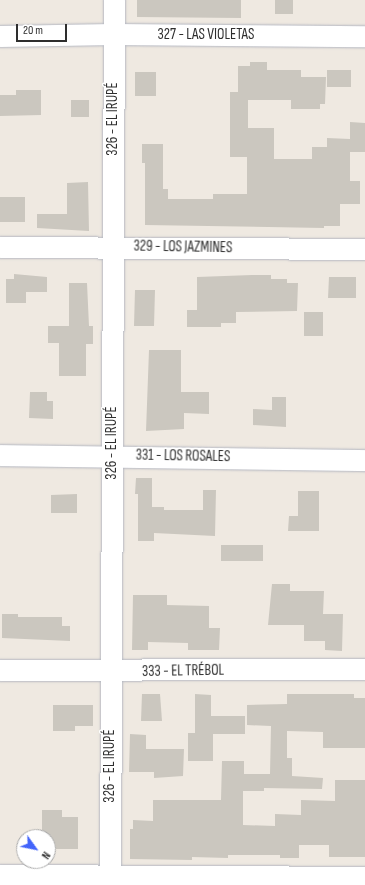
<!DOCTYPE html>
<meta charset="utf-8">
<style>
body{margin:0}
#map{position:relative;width:365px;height:885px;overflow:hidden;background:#efe9e1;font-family:"Sofia Sans Condensed",sans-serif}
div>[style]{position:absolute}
.building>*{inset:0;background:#cbc7bf}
.roads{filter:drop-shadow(0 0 1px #b4b7c1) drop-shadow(0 0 1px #b4b7c1)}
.minor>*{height:21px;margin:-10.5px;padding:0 10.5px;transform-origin:10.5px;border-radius:10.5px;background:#fff}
span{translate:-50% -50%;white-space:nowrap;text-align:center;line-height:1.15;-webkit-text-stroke:3px #fff;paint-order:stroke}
.street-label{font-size:15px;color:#2e2e2e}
.north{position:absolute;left:16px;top:829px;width:40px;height:40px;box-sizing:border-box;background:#fff;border:1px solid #ababab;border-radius:50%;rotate:123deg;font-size:11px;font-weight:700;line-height:16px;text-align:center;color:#2e2e2e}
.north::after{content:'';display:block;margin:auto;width:14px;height:18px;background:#4264fb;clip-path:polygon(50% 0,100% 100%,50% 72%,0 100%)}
.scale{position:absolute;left:16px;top:24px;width:51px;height:18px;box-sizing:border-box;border:2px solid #2e2e2e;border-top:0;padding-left:5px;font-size:12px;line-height:14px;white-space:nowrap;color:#2e2e2e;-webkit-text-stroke:3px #fff;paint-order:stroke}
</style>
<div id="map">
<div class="building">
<div style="clip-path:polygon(137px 0,241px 0,241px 18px,137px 17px)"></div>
<div style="clip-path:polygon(275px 0,293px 0,293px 14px,275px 14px)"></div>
<div style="clip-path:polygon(250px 62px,267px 62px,267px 70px,301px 70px,301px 77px,326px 77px,325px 104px,320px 104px,320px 109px,291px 109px,291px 100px,248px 100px,248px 128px,274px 128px,274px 159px,312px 159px,312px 147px,327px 147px,327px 138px,350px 139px,350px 122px,365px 123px,365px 152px,350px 152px,350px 181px,360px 181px,360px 204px,340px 204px,340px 226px,324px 226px,324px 228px,145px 225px,145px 163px,142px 163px,142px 144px,163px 144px,163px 189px,168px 189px,168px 199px,213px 199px,213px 194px,247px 194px,247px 157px,230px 157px,230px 92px,238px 92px,238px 66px,250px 66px)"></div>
<div style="clip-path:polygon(327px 70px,351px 70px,351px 87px,327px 87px)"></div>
<div style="clip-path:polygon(135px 72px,156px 72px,156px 96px,135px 96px)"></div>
<div style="clip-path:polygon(16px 90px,41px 90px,41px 115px,0 116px,0 95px,16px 95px)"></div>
<div style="clip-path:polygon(71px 100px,89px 100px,89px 117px,71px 117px)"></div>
<div style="clip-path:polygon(88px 182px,89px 231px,37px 228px,37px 214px,67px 214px,67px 183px)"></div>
<div style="clip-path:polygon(0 197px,25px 197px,25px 222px,0 222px)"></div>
<div style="clip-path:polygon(14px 274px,47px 277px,47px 292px,26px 292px,26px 303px,6px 303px,6px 279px,14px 279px)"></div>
<div style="clip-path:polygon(252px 275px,271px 275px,271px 279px,287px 279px,287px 283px,298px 283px,297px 311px,236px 312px,236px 323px,221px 323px,221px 327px,187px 327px,187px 310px,197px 310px,197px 277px)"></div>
<div style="clip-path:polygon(329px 277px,356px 277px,356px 298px,328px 298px)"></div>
<div style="clip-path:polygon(69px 283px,87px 283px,89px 326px,93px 326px,93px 344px,86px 344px,86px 376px,59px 376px,59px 343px,48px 343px,48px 326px,69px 326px)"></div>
<div style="clip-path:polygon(135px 290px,155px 290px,154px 326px,134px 326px)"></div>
<div style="clip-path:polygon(304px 312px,323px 312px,323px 336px,304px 336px)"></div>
<div style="clip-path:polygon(149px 350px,181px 350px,181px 392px,209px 392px,209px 414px,184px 413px,184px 429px,146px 431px)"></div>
<div style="clip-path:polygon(30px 392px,47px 392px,47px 401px,53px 401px,53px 419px,29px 418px)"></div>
<div style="clip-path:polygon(272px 397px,286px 397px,286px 427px,253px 425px,253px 409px,272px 410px)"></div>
<div style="clip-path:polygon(136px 478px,152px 478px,152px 507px,164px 507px,164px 510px,203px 510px,203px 490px,216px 490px,215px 536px,154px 533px,154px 541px,138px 541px,138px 494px,135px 494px)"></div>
<div style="clip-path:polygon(298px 491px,319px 491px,319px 531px,288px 531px,289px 516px,298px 516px)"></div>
<div style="clip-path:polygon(77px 494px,77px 513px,51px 513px,51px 495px)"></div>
<div style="clip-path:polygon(221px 545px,263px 545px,263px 561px,221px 561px)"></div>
<div style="clip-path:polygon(272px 584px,290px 584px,290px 591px,324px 591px,323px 614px,343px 614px,342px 651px,325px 650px,325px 641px,304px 641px,304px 625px,268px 625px)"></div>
<div style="clip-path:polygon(133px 595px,167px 595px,167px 605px,209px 606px,209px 628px,220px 628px,219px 650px,188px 650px,188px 643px,148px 642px,148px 650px,132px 650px)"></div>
<div style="clip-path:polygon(2px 614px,18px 614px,18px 617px,62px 617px,62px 626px,70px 626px,70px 641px,2px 638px)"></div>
<div style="clip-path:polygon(142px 694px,160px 694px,162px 721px,141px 721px)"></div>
<div style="clip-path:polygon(195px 694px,211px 695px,211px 716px,245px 716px,245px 734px,213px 734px,213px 761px,188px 761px,188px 733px,195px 733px)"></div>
<div style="clip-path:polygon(287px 694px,354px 694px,354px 698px,365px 698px,365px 748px,323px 748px,323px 732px,287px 731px,287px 758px,292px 758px,292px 776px,323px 778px,322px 789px,264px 788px,264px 791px,243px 791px,243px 825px,275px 826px,275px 814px,301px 815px,301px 800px,335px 801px,335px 780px,365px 780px,365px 857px,329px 857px,329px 845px,299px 845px,299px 858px,280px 858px,280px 855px,228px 855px,228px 858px,192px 857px,192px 860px,130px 859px,130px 829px,133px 829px,133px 820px,153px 821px,153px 800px,221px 800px,222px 761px,244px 761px,244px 774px,270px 774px,271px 726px,247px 725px,247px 705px,287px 704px)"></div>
<div style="clip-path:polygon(53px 705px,93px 705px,93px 726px,75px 726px,75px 731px,53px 731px)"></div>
<div style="clip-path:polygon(130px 734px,146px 735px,146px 749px,184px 749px,183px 776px,154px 778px,154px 772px,129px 772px)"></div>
<div style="clip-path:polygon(42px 810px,62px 810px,62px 817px,78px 817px,78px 849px,48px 849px,48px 837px,42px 837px)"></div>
</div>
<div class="roads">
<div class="minor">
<div style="left:0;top:36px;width:113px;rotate:-1deg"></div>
<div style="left:113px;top:34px;width:252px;rotate:0.5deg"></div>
<div style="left:0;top:247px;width:365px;rotate:0.3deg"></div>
<div style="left:0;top:455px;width:365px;rotate:0.8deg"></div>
<div style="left:0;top:670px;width:365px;rotate:-0.2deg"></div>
<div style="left:0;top:875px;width:365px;rotate:0.3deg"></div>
<div style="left:110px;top:885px;width:885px;rotate:-89.74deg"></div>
</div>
</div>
<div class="street-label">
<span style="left:206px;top:35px">327 - LAS VIOLETAS</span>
<span style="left:113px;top:119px;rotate:-90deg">326 - EL IRUPÉ</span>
<span style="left:183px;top:247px;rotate:1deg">329 - LOS JAZMINES</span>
<span style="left:112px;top:443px;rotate:-90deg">326 - EL IRUPÉ</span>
<span style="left:183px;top:456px;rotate:1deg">331 - LOS ROSALES</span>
<span style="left:183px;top:671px;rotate:-1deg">333 - EL TRÉBOL</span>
<span style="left:110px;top:766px;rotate:-90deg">326 - EL IRUPÉ</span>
</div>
<div class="north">N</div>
<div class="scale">20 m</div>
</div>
